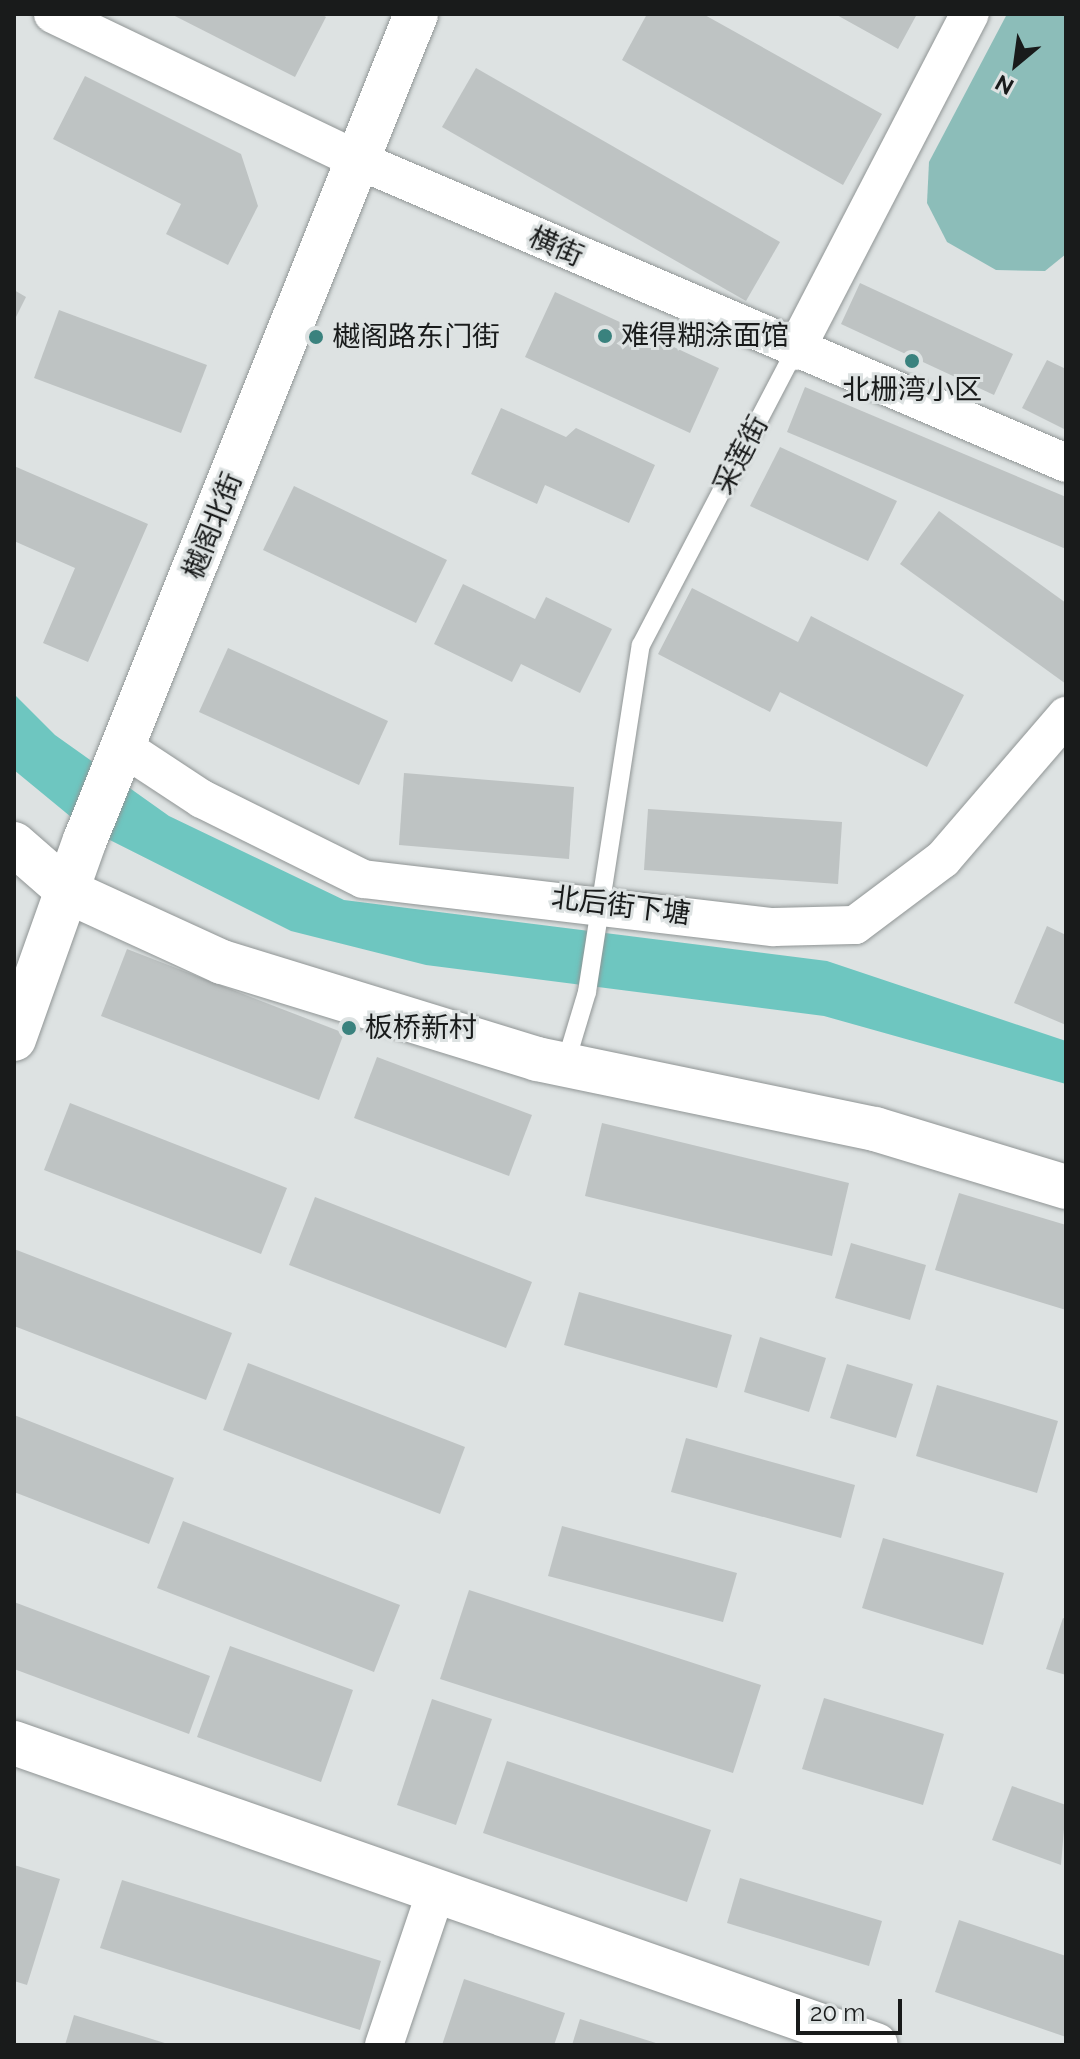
<!DOCTYPE html>
<meta charset="utf-8">
<style>
body{margin:0}
#map{position:relative;width:1080px;height:2059px;overflow:hidden;background:#dde2e2;font-family:Raleway,"Noto Sans SC",sans-serif}
div>[style]{position:absolute}
.green>*{inset:0;background:#8cbdb9}
.water>*{inset:0;background:#6ec6c0}
.building>*{inset:0;background:#bec3c3}
.roads{filter:drop-shadow(0 0 2px #909595) drop-shadow(0 0 2px #909595)}
.lane>*{height:18px;margin:-9px;padding:0 9px;transform-origin:9px;border-radius:9px;background:#fff}
.street>*{height:38px;margin:-19px;padding:0 19px;transform-origin:19px;border-radius:19px;background:#fff}
.secondary>*{height:44px;margin:-22px;padding:0 22px;transform-origin:22px;border-radius:22px;background:#fff}
.dots>*{width:22px;height:22px;translate:-50% -50%;box-sizing:border-box;border:4px solid #dde2e2;border-radius:50%}
span{translate:-50% -50%;white-space:nowrap;text-align:center;line-height:1.15;-webkit-text-stroke:6px #dde2e2;paint-order:stroke}
.street-label{font-size:28px;color:#191b1b}
.poi-label{font-size:28px;color:#191b1b}
.left{translate:0 -50%;text-align:left}
.frame{position:absolute;inset:0;border:16px solid #191b1b;pointer-events:none}
.north{position:absolute;left:976px;top:24px;width:80px;height:80px;-webkit-text-stroke:6px #dde2e2;paint-order:stroke;rotate:209deg;font-size:22px;font-weight:700;line-height:32px;text-align:center;color:#191b1b}
.north::after{content:'';display:block;margin:auto;width:28px;height:36px;background:#191b1b;clip-path:polygon(50% 0,100% 100%,50% 72%,0 100%)}
.scale{position:absolute;left:796px;top:1999px;width:106px;height:36px;box-sizing:border-box;border:4px solid #191b1b;border-top:0;padding-left:10px;font-size:24px;line-height:28px;white-space:nowrap;color:#191b1b;-webkit-text-stroke:6px #dde2e2;paint-order:stroke}
</style>
<div id="map">
<div class="green">
<div style="clip-path:polygon(1007px 14px,1066px 14px,1066px 254px,1045px 271px,996px 270px,947px 242px,927px 203px,929px 162px)"></div>
</div>
<div class="water">
<div style="clip-path:polygon(14px 694px,55px 735px,169px 816px,344px 900px,827px 961px,1066px 1041px,1066px 1084px,824px 1016px,426px 965px,291px 931px,82px 826px,14px 770px)"></div>
</div>
<div class="building">
<div style="clip-path:polygon(171px 14px,321px 14px,326px 17px,295px 77px)"></div>
<div style="clip-path:polygon(647px 14px,703px 14px,882px 114px,843px 185px,622px 60px)"></div>
<div style="clip-path:polygon(835px 14px,917px 14px,898px 49px)"></div>
<div style="clip-path:polygon(476px 68px,780px 242px,746px 301px,442px 127px)"></div>
<div style="clip-path:polygon(85px 76px,241px 154px,258px 206px,228px 265px,166px 234px,181px 204px,53px 139px)"></div>
<div style="clip-path:polygon(860px 283px,1013px 354px,994px 395px,841px 324px)"></div>
<div style="clip-path:polygon(14px 290px,26px 297px,14px 321px)"></div>
<div style="clip-path:polygon(555px 292px,719px 368px,690px 433px,525px 357px)"></div>
<div style="clip-path:polygon(59px 310px,207px 365px,181px 433px,34px 378px)"></div>
<div style="clip-path:polygon(1047px 360px,1066px 369px,1066px 430px,1022px 408px)"></div>
<div style="clip-path:polygon(805px 387px,1066px 497px,1066px 549px,787px 432px)"></div>
<div style="clip-path:polygon(501px 408px,566px 437px,576px 428px,655px 465px,629px 523px,545px 485px,537px 504px,471px 474px)"></div>
<div style="clip-path:polygon(780px 447px,897px 501px,868px 561px,750px 506px)"></div>
<div style="clip-path:polygon(14px 466px,148px 524px,88px 662px,43px 643px,75px 568px,14px 541px)"></div>
<div style="clip-path:polygon(294px 486px,447px 560px,416px 623px,263px 550px)"></div>
<div style="clip-path:polygon(939px 511px,1066px 603px,1066px 684px,900px 564px)"></div>
<div style="clip-path:polygon(463px 584px,535px 619px,546px 597px,612px 629px,580px 693px,521px 664px,512px 682px,434px 644px)"></div>
<div style="clip-path:polygon(692px 588px,798px 642px,811px 616px,964px 695px,927px 767px,780px 692px,770px 712px,658px 654px)"></div>
<div style="clip-path:polygon(228px 648px,388px 721px,359px 785px,199px 712px)"></div>
<div style="clip-path:polygon(404px 773px,574px 787px,569px 859px,399px 845px)"></div>
<div style="clip-path:polygon(648px 809px,842px 822px,838px 884px,644px 870px)"></div>
<div style="clip-path:polygon(1047px 926px,1066px 935px,1066px 1025px,1014px 1003px)"></div>
<div style="clip-path:polygon(127px 949px,344px 1033px,319px 1100px,101px 1016px)"></div>
<div style="clip-path:polygon(377px 1057px,532px 1115px,509px 1176px,354px 1118px)"></div>
<div style="clip-path:polygon(70px 1103px,287px 1188px,261px 1254px,44px 1170px)"></div>
<div style="clip-path:polygon(602px 1123px,849px 1183px,832px 1256px,585px 1196px)"></div>
<div style="clip-path:polygon(959px 1193px,1066px 1225px,1066px 1310px,935px 1270px)"></div>
<div style="clip-path:polygon(315px 1197px,532px 1282px,506px 1348px,289px 1265px)"></div>
<div style="clip-path:polygon(851px 1243px,926px 1265px,910px 1320px,835px 1298px)"></div>
<div style="clip-path:polygon(14px 1249px,232px 1333px,206px 1400px,14px 1326px)"></div>
<div style="clip-path:polygon(579px 1292px,732px 1335px,717px 1388px,564px 1345px)"></div>
<div style="clip-path:polygon(760px 1337px,826px 1358px,809px 1412px,744px 1392px)"></div>
<div style="clip-path:polygon(248px 1363px,465px 1447px,440px 1514px,223px 1430px)"></div>
<div style="clip-path:polygon(847px 1364px,913px 1384px,896px 1438px,830px 1418px)"></div>
<div style="clip-path:polygon(937px 1385px,1058px 1421px,1037px 1493px,916px 1456px)"></div>
<div style="clip-path:polygon(14px 1415px,174px 1478px,149px 1544px,14px 1492px)"></div>
<div style="clip-path:polygon(686px 1438px,855px 1485px,841px 1538px,671px 1492px)"></div>
<div style="clip-path:polygon(183px 1521px,400px 1605px,374px 1672px,157px 1588px)"></div>
<div style="clip-path:polygon(562px 1526px,737px 1573px,723px 1622px,548px 1576px)"></div>
<div style="clip-path:polygon(883px 1538px,1004px 1573px,983px 1645px,862px 1608px)"></div>
<div style="clip-path:polygon(469px 1590px,761px 1685px,733px 1773px,440px 1679px)"></div>
<div style="clip-path:polygon(14px 1602px,210px 1676px,189px 1734px,14px 1669px)"></div>
<div style="clip-path:polygon(1063px 1618px,1066px 1619px,1066px 1675px,1046px 1669px)"></div>
<div style="clip-path:polygon(230px 1646px,353px 1690px,321px 1782px,197px 1737px)"></div>
<div style="clip-path:polygon(824px 1698px,944px 1734px,923px 1805px,802px 1769px)"></div>
<div style="clip-path:polygon(432px 1699px,492px 1719px,456px 1825px,397px 1805px)"></div>
<div style="clip-path:polygon(507px 1761px,711px 1830px,687px 1902px,483px 1833px)"></div>
<div style="clip-path:polygon(1012px 1786px,1066px 1805px,1061px 1865px,992px 1840px)"></div>
<div style="clip-path:polygon(14px 1865px,60px 1879px,27px 1985px,14px 1981px)"></div>
<div style="clip-path:polygon(740px 1878px,882px 1921px,869px 1966px,727px 1923px)"></div>
<div style="clip-path:polygon(122px 1880px,381px 1961px,360px 2030px,100px 1948px)"></div>
<div style="clip-path:polygon(959px 1920px,1066px 1956px,1066px 2037px,935px 1992px)"></div>
<div style="clip-path:polygon(464px 1979px,565px 2013px,554px 2045px,442px 2045px)"></div>
<div style="clip-path:polygon(74px 2015px,168px 2044px,168px 2045px,65px 2045px)"></div>
<div style="clip-path:polygon(580px 2019px,659px 2044px,659px 2045px,572px 2045px)"></div>
</div>
<div class="roads">
<div class="lane">
<div style="left:565px;top:1065px;width:76px;rotate:-73.2deg"></div>
<div style="left:587px;top:992px;width:351px;rotate:-81.2deg"></div>
<div style="left:641px;top:645px;width:332px;rotate:-62.4deg"></div>
</div>
<div class="street">
<div style="left:53px;top:14px;width:340px;rotate:25.6deg"></div>
<div style="left:360px;top:161px;width:768px;rotate:23.16deg"></div>
<div style="left:795px;top:351px;width:380px;rotate:-62.6deg"></div>
<div style="left:123px;top:747px;width:95px;rotate:33.4deg"></div>
<div style="left:202px;top:799px;width:180px;rotate:26.4deg"></div>
<div style="left:363px;top:879px;width:414px;rotate:6.7deg"></div>
<div style="left:774px;top:927px;width:81px;rotate:-1.4deg"></div>
<div style="left:855px;top:925px;width:110px;rotate:-36.9deg"></div>
<div style="left:943px;top:859px;width:189px;rotate:-49.3deg"></div>
<div style="left:384px;top:2045px;width:163px;rotate:-71.3deg"></div>
</div>
<div class="secondary">
<div style="left:14px;top:844px;width:73px;rotate:41.1deg"></div>
<div style="left:69px;top:892px;width:168px;rotate:24.6deg"></div>
<div style="left:222px;top:962px;width:330px;rotate:17.1deg"></div>
<div style="left:537px;top:1059px;width:345px;rotate:11.7deg"></div>
<div style="left:875px;top:1129px;width:200px;rotate:16.9deg"></div>
<div style="left:14px;top:1039px;width:211px;rotate:-70.4deg"></div>
<div style="left:85px;top:840px;width:890px;rotate:-68.16deg"></div>
<div style="left:14px;top:1743px;width:913px;rotate:19.31deg"></div>
</div>
</div>
<div class="dots">
<div style="left:605px;top:336px;background:#3a827e"></div>
<div style="left:316px;top:337px;background:#3a827e"></div>
<div style="left:912px;top:361px;background:#3a827e"></div>
<div style="left:349px;top:1028px;background:#3a827e"></div>
</div>
<div class="street-label">
<span style="left:556px;top:247px;rotate:24deg">横街</span>
<span style="left:741px;top:455px;rotate:-62deg">采莲街</span>
<span style="left:213px;top:526px;rotate:-68deg">樾阁北街</span>
<span style="left:621px;top:906px;rotate:7deg">北后街下塘</span>
</div>
<div class="poi-label">
<span class="left" style="left:621px;top:336px">难得糊涂面馆</span>
<span class="left" style="left:332px;top:337px">樾阁路东门街</span>
<span style="left:912px;top:390px">北栅湾小区</span>
<span class="left" style="left:365px;top:1028px">板桥新村</span>
</div>
<div class="frame"></div>
<div class="north">N</div>
<div class="scale">20 m</div>
</div>
